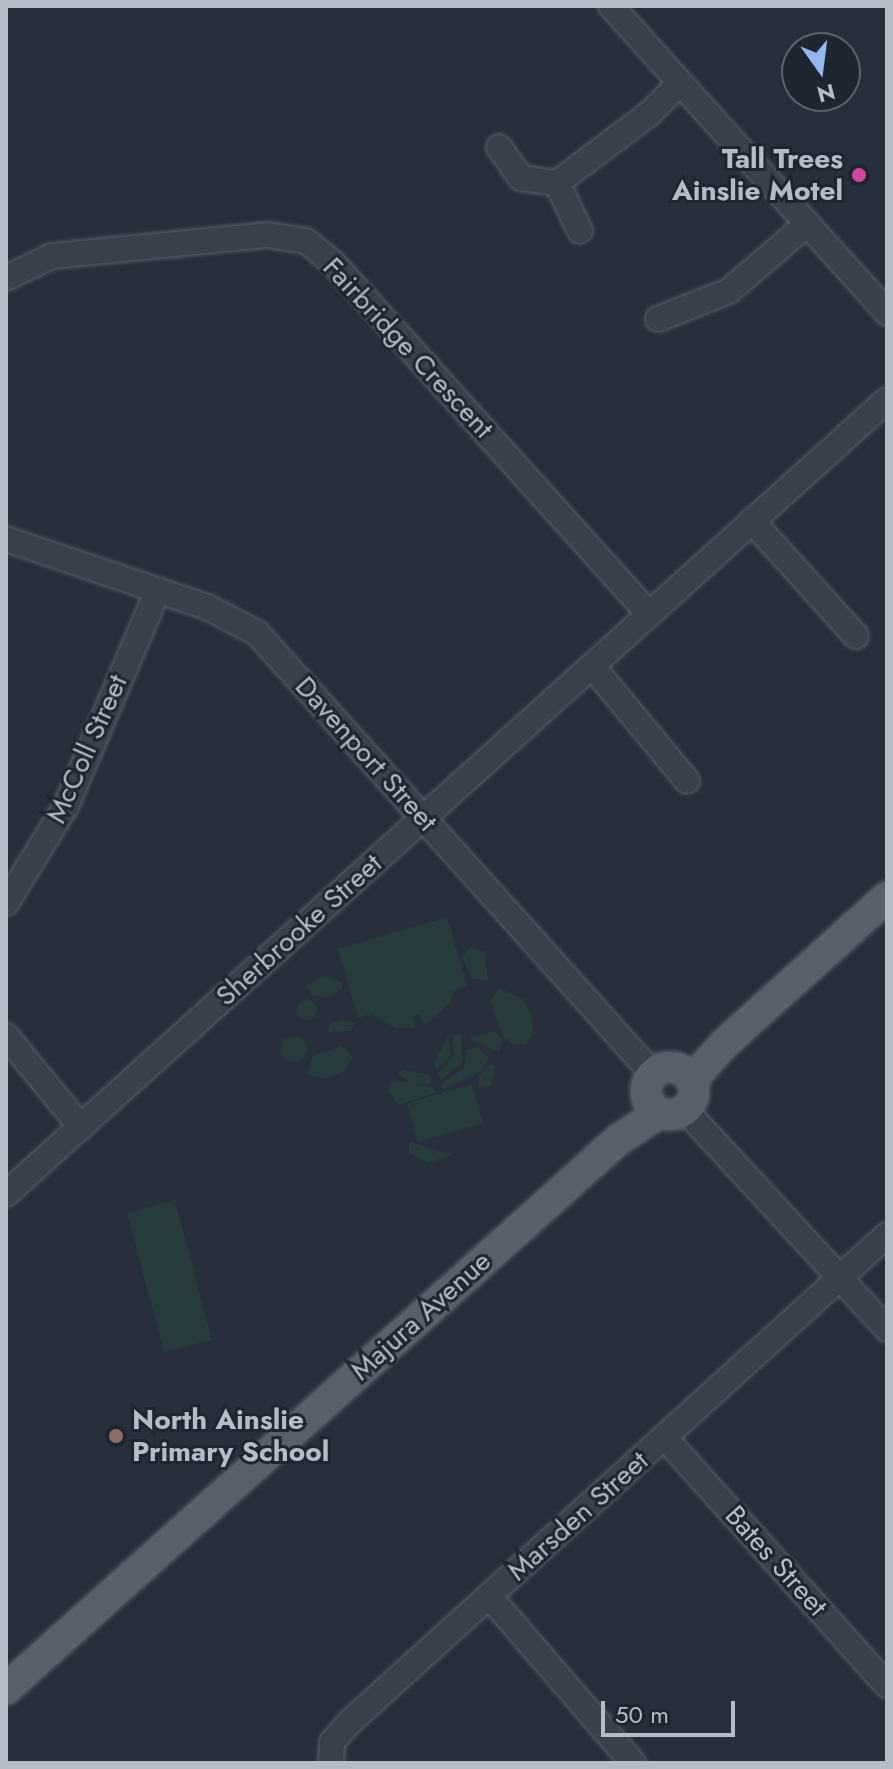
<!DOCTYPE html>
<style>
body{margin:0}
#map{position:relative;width:893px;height:1769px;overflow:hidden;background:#262f3b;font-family:Jost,sans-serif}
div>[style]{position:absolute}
.green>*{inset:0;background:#293c3d}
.round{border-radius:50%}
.roads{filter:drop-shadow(0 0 2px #585f6a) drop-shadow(0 0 2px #585f6a)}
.minor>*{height:24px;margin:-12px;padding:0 12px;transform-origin:12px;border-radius:12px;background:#3a414c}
.major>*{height:30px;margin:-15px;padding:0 15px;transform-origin:15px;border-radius:15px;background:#58606b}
.major>.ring{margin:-15px;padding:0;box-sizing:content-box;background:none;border:30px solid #58606b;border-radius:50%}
.dots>*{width:22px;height:22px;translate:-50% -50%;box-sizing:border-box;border:4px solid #1f2631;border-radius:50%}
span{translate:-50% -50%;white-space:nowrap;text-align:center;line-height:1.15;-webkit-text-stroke:6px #1f2631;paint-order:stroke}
.poi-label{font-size:28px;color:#b6bcc7;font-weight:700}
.right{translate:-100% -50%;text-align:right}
.left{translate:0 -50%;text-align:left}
.street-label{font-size:28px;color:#b6bcc7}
.frame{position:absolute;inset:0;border:8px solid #b6bcc7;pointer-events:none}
.north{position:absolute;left:781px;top:32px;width:80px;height:80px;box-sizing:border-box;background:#1f2631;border:2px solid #5b626d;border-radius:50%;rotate:166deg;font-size:22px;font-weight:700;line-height:32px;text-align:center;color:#b6bcc7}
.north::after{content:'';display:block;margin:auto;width:28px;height:36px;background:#94b7ed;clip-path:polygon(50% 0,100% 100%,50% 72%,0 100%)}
.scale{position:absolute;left:601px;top:1701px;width:134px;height:36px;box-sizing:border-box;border:4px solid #b6bcc7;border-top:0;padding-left:10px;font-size:24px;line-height:28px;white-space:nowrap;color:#b6bcc7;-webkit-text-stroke:6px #1f2631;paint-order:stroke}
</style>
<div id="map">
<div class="green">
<div style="clip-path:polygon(447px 917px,467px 986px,454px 990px,451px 1002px,430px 1021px,423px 1024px,420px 1014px,413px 1016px,415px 1027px,396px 1028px,371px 1014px,358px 1018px,338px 949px)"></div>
<div style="clip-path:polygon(470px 947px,485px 952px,488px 980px,472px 979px,462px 957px)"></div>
<div style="clip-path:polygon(325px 975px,342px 983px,342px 990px,327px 998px,311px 994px,306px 986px)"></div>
<div style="clip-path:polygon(498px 988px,522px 998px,532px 1016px,533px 1034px,526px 1044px,514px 1045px,504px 1037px,490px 1002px)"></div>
<div class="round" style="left:297px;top:1000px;width:20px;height:20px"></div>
<div style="clip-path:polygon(347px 1020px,354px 1022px,352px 1031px,327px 1032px,330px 1023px)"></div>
<div style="clip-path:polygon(495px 1031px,502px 1040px,499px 1052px,468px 1038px)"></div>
<div style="clip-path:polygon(461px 1034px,463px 1061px,440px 1080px,438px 1073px,454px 1056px,453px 1035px)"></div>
<div class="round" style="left:281px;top:1036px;width:26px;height:26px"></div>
<div style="clip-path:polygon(448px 1037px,451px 1056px,436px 1070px,434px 1061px)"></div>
<div style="clip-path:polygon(342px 1046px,353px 1057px,344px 1072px,323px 1079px,307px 1074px,313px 1056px)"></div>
<div style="clip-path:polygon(478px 1047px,489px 1058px,482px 1071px,442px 1090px,441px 1084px,464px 1068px,467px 1049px)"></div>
<div style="clip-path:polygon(495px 1064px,491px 1086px,478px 1087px,478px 1077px,488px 1065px)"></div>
<div style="clip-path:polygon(402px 1069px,429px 1075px,432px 1084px,413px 1085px,398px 1074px)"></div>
<div style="clip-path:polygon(398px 1081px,433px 1087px,435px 1093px,398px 1105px,388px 1091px,392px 1082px)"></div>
<div style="clip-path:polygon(472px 1084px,483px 1123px,418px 1142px,407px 1103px)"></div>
<div style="clip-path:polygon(409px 1141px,438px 1151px,454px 1154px,428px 1163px,409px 1153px)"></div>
<div style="clip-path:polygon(175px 1200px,212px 1340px,164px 1352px,127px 1213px)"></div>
</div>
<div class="roads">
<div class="minor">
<div style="left:611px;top:6px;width:413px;rotate:48deg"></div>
<div style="left:499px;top:147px;width:38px;rotate:55deg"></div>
<div style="left:521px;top:178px;width:36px;rotate:8deg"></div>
<div style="left:557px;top:183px;width:115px;rotate:-36.9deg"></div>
<div style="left:649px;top:114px;width:44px;rotate:-45deg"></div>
<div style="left:557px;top:183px;width:53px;rotate:64.4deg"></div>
<div style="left:6px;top:278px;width:51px;rotate:-25.6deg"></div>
<div style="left:52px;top:256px;width:217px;rotate:-5.6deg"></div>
<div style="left:268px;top:235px;width:38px;rotate:9deg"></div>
<div style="left:306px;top:241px;width:36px;rotate:39deg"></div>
<div style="left:334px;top:264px;width:471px;rotate:48deg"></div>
<div style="left:658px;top:319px;width:76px;rotate:-21.5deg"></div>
<div style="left:729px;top:291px;width:103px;rotate:-40.7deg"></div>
<div style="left:752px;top:521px;width:155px;rotate:47.9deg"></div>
<div style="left:6px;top:539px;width:212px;rotate:18.7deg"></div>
<div style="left:207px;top:607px;width:56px;rotate:27.5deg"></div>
<div style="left:257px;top:633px;width:593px;rotate:48.08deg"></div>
<div style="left:592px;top:666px;width:149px;rotate:50.4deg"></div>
<div style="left:6px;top:903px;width:114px;rotate:-58.3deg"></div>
<div style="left:66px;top:806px;width:235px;rotate:-66.9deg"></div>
<div style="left:6px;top:1036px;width:118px;rotate:50.5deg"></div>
<div style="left:685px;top:1110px;width:298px;rotate:47.3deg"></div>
<div style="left:6px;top:1194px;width:1186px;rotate:-42.03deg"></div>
<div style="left:665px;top:1438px;width:332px;rotate:48.1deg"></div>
<div style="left:489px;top:1596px;width:221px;rotate:49.2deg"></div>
<div style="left:331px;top:1763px;width:21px;rotate:-87deg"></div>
<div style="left:332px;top:1742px;width:28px;rotate:-48deg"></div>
<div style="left:351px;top:1721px;width:724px;rotate:-42.2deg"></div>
</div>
<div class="major">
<div class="ring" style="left:646px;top:1067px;width:18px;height:18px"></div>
<div style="left:692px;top:1080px;width:48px;rotate:-48.4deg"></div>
<div style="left:724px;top:1044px;width:219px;rotate:-42deg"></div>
<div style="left:6px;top:1689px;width:822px;rotate:-41.89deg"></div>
<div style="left:618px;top:1140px;width:49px;rotate:-33.4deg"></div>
</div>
</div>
<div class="dots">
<div style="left:859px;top:175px;background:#d1479c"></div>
<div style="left:116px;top:1436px;background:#8d6e63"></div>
</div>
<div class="poi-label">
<span class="right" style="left:843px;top:175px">Tall Trees<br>Ainslie Motel</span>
<span class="left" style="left:132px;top:1436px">North Ainslie<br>Primary School</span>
</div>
<div class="street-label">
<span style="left:408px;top:348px;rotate:47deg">Fairbridge Crescent</span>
<span style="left:87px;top:749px;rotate:-66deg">McColl Street</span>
<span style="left:366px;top:754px;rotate:48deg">Davenport Street</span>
<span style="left:299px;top:930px;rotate:-42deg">Sherbrooke Street</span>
<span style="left:421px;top:1316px;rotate:-42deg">Majura Avenue</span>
<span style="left:578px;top:1516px;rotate:-42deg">Marsden Street</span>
<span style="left:776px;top:1561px;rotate:48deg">Bates Street</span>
</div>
<div class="frame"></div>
<div class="north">N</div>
<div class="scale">50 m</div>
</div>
